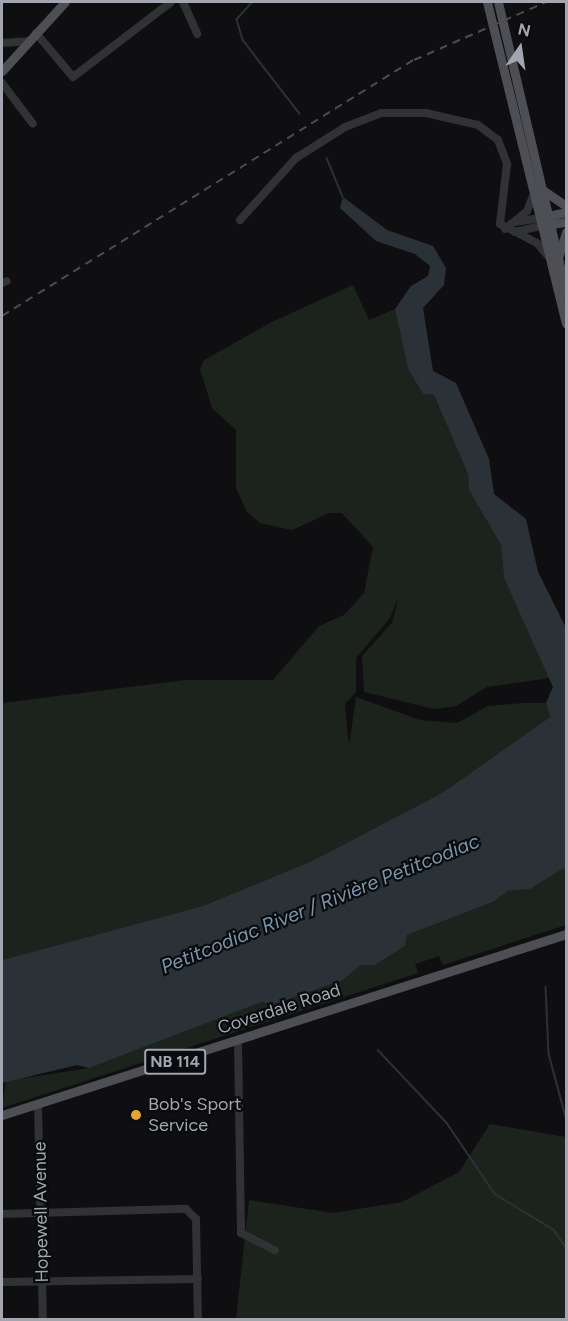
<!DOCTYPE html>
<meta charset="utf-8">
<style>
body{margin:0}
#map{position:relative;width:568px;height:1321px;overflow:hidden;background:#0f0f11;font-family:Figtree,sans-serif}
div>[style]{position:absolute}
.green>*{inset:0;background:#1c231d}
.water>*{inset:0;background:#2a3238}
.stream>*{height:1.5px;margin:-0.75px;padding:0 0.75px;transform-origin:0.75px;border-radius:0.75px;background:#2a3238}
.minor>*{height:8px;margin:-4px;padding:0 4px;transform-origin:4px;border-radius:4px;background:#313235}
.major>*{height:9px;margin:-4.5px;padding:0 4.5px;transform-origin:4.5px;border-radius:4.5px;background:#4d4f54}
.rail>*{height:1.5px;margin-top:-0.75px;transform-origin:0;background:repeating-linear-gradient(90deg,#4a4c50 0 8px,transparent 0 14px)}
.dots>*{width:16px;height:16px;translate:-50% -50%;box-sizing:border-box;border:3px solid #0a0b0c;border-radius:50%}
span{translate:-50% -50%;white-space:nowrap;text-align:center;line-height:1.15;-webkit-text-stroke:4.5px #0a0b0c;paint-order:stroke}
.shield-label span{padding:2px 4px;background:#0a0b0c;border:2px solid;border-radius:4px;-webkit-text-stroke-width:0}
.shield-label{font-size:16px;color:#a1a6b1;font-weight:700}
.street-label{font-size:18px;color:#a1a6b1}
.poi-label{font-size:18px;color:#a1a6b1}
.left{translate:0 -50%;text-align:left}
.water-label{font-size:20px;color:#7995ab;font-style:italic}
.frame{position:absolute;inset:0;border:3px solid #a1a6b1;pointer-events:none}
.north{position:absolute;left:490px;top:18px;width:60px;height:60px;-webkit-text-stroke:4px #0a0b0c;paint-order:stroke;rotate:13deg;font-size:16px;font-weight:700;line-height:24px;text-align:center;color:#a1a6b1}
.north::after{content:'';display:block;margin:auto;width:21px;height:27px;background:#a1a6b1;clip-path:polygon(50% 0,100% 100%,50% 72%,0 100%)}
</style>
<div id="map">
<div class="green">
<div style="clip-path:polygon(353px 285px,369px 320px,395px 309px,408px 369px,423px 394px,434px 395px,468px 474px,469px 490px,501px 545px,504px 578px,550px 678px,487px 687px,456px 706px,434px 709px,364px 692px,362px 656px,392px 623px,399px 595px,390px 618px,356px 658px,356px 692px,345px 704px,349px 746px,356px 697px,420px 720px,457px 723px,488px 706px,523px 703px,546px 703px,550px 717px,442px 793px,312px 861px,203px 906px,2px 960px,2px 703px,185px 680px,273px 680px,319px 626px,344px 615px,364px 593px,373px 547px,342px 513px,329px 513px,292px 530px,260px 523px,247px 512px,236px 488px,236px 430px,212px 408px,200px 369px,204px 360px,272px 322px)"></div>
<div style="clip-path:polygon(566px 867px,566px 925px,443px 965px,439px 956px,415px 964px,418px 973px,2px 1108px,6px 1081px,89px 1068px,262px 1002px,272px 1005px,343px 980px,361px 965px,375px 965px,405px 946px,407px 935px,493px 902px,508px 891px,530px 889px)"></div>
<div style="clip-path:polygon(490px 1124px,566px 1137px,566px 1319px,236px 1319px,249px 1200px,333px 1213px,402px 1202px,459px 1172px)"></div>
</div>
<div class="water">
<div style="clip-path:polygon(343px 197px,387px 230px,433px 246px,446px 268px,444px 285px,423px 308px,433px 371px,456px 383px,489px 459px,494px 494px,526px 519px,538px 572px,566px 628px,566px 867px,530px 889px,508px 891px,493px 902px,407px 935px,405px 946px,375px 965px,361px 965px,343px 980px,272px 1005px,262px 1002px,89px 1068px,77px 1065px,2px 1083px,2px 960px,203px 906px,312px 861px,442px 793px,550px 717px,546px 703px,553px 687px,504px 578px,501px 545px,469px 490px,468px 474px,434px 395px,423px 394px,408px 369px,395px 309px,411px 286px,428px 276px,430px 266px,415px 254px,376px 241px,340px 208px)"></div>
</div>
<div class="stream">
<div style="left:253px;top:2px;width:24px;rotate:132deg"></div>
<div style="left:237px;top:20px;width:21px;rotate:73deg"></div>
<div style="left:243px;top:40px;width:93px;rotate:52.4deg"></div>
<div style="left:327px;top:158px;width:42px;rotate:67.7deg"></div>
<div style="left:546px;top:987px;width:67px;rotate:87.4deg"></div>
<div style="left:549px;top:1054px;width:65px;rotate:74.9deg"></div>
<div style="left:378px;top:1050px;width:100px;rotate:46.6deg"></div>
<div style="left:447px;top:1123px;width:86px;rotate:55.9deg"></div>
<div style="left:495px;top:1194px;width:69px;rotate:31.4deg"></div>
<div style="left:554px;top:1230px;width:21px;rotate:55deg"></div>
</div>
<div class="minor">
<div style="left:183px;top:2px;width:35px;rotate:66deg"></div>
<div style="left:36px;top:33px;width:57px;rotate:49.9deg"></div>
<div style="left:73px;top:77px;width:123px;rotate:-37.4deg"></div>
<div style="left:2px;top:43px;width:26px;rotate:-4deg"></div>
<div style="left:2px;top:83px;width:51px;rotate:52.9deg"></div>
<div style="left:240px;top:220px;width:84px;rotate:-47.9deg"></div>
<div style="left:296px;top:158px;width:58px;rotate:-32.3deg"></div>
<div style="left:345px;top:127px;width:39px;rotate:-21deg"></div>
<div style="left:381px;top:113px;width:45px"></div>
<div style="left:426px;top:113px;width:53px;rotate:13deg"></div>
<div style="left:478px;top:125px;width:25px;rotate:37deg"></div>
<div style="left:498px;top:140px;width:26px;rotate:69deg"></div>
<div style="left:507px;top:164px;width:60px;rotate:96.7deg"></div>
<div style="left:500px;top:224px;width:42px;rotate:27.2deg"></div>
<div style="left:537px;top:243px;width:16px;rotate:50deg"></div>
<div style="left:515px;top:222px;width:24px;rotate:-9deg"></div>
<div style="left:505px;top:229px;width:28px;rotate:-39deg"></div>
<div style="left:527px;top:211px;width:18px;rotate:-68deg"></div>
<div style="left:515px;top:232px;width:27px;rotate:-13deg"></div>
<div style="left:2px;top:283px;width:5px;rotate:-22deg"></div>
<div style="left:238px;top:1040px;width:193px;rotate:89.1deg"></div>
<div style="left:241px;top:1233px;width:38px;rotate:27deg"></div>
<div style="left:38px;top:1104px;width:216px;rotate:88.7deg"></div>
<div style="left:2px;top:1214px;width:184px;rotate:-1.6deg"></div>
<div style="left:186px;top:1209px;width:14px;rotate:45deg"></div>
<div style="left:196px;top:1219px;width:101px;rotate:88.9deg"></div>
<div style="left:2px;top:1282px;width:196px;rotate:-0.9deg"></div>
</div>
<div class="major">
<div style="left:487px;top:2px;width:331px;rotate:76.2deg"></div>
<div style="left:498px;top:2px;width:299px;rotate:76.8deg"></div>
<div style="left:2px;top:71px;width:93px;rotate:-47.6deg"></div>
<div style="left:544px;top:191px;width:27px;rotate:34deg"></div>
<div style="left:544px;top:217px;width:23px;rotate:-13deg"></div>
<div style="left:546px;top:225px;width:20px;rotate:-9deg"></div>
<div style="left:559px;top:255px;width:24px;rotate:-73deg"></div>
<div style="left:2px;top:1115px;width:592px;rotate:-17.79deg"></div>
</div>
<div class="rail">
<div style="left:2px;top:316px;width:485px;rotate:-31.9deg"></div>
<div style="left:414px;top:60px;width:144px;rotate:-23.7deg"></div>
</div>
<div class="dots">
<div style="left:136px;top:1115px;background:#e6a532"></div>
</div>
<div class="shield-label">
<span style="left:175px;top:1062px">NB 114</span>
</div>
<div class="street-label">
<span style="left:279px;top:1009px;rotate:-18deg">Coverdale Road</span>
<span style="left:41px;top:1212px;rotate:-91deg">Hopewell Avenue</span>
</div>
<div class="poi-label">
<span class="left" style="left:148px;top:1115px">Bob's Sport<br>Service</span>
</div>
<div class="water-label">
<span style="left:320px;top:904px;rotate:-22deg">Petitcodiac River / Rivière Petitcodiac</span>
</div>
<div class="frame"></div>
<div class="north">N</div>
</div>
